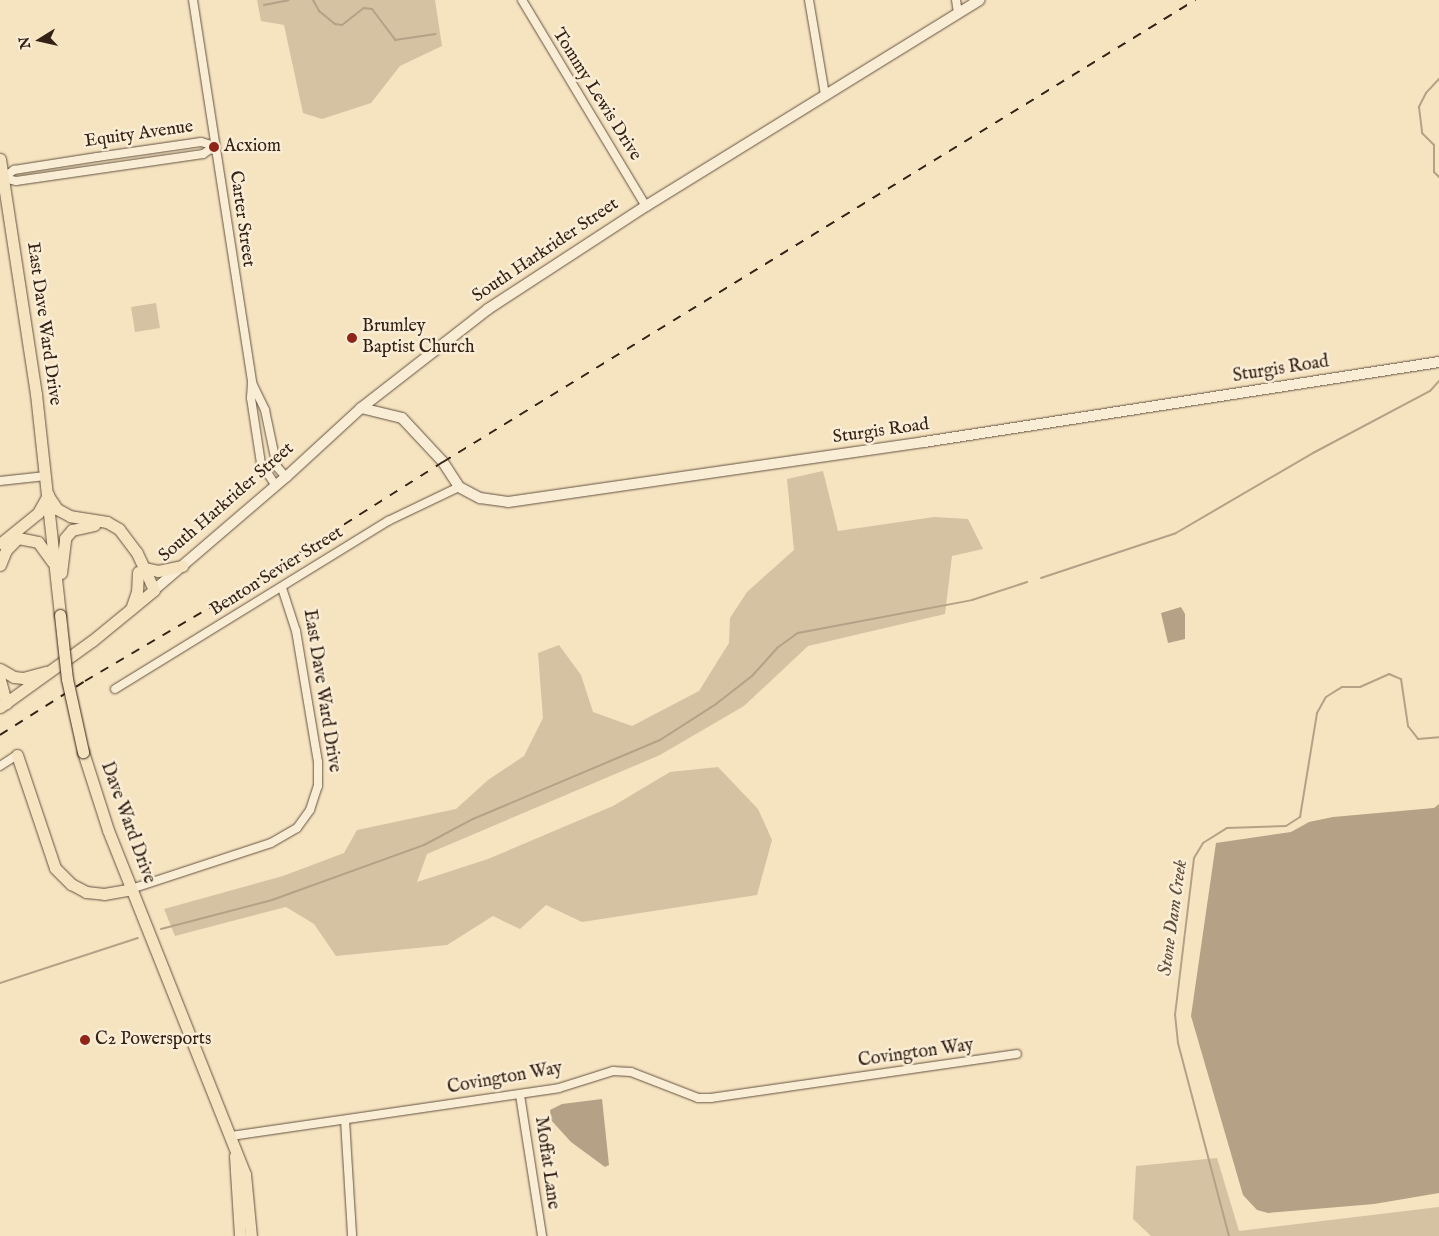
<!DOCTYPE html>
<style>
body{margin:0}
#map{position:relative;width:1439px;height:1236px;overflow:hidden;background:#f6e3c0;font-family:"IM FELL English",serif}
div>[style]{position:absolute}
.green>*{inset:0;background:#d5c2a3}
.water>*{inset:0;background:#b4a186}
.stream>*{height:2px;margin:-1px;padding:0 1px;transform-origin:1px;border-radius:1px;background:#b4a186}
.roads{filter:drop-shadow(0 0 1px #645240) drop-shadow(0 0 1px #645240)}
.street>*{height:8px;margin:-4px;padding:0 4px;transform-origin:4px;border-radius:4px;background:#f9edd6}
.secondary>*{height:10px;margin:-5px;padding:0 5px;transform-origin:5px;border-radius:5px;background:#f9edd6}
.primary>*{height:11px;margin:-5.5px;padding:0 5.5px;transform-origin:5.5px;border-radius:5.5px;background:#f6e3c0}
.rail>*{height:2px;margin-top:-1px;transform-origin:0;background:repeating-linear-gradient(90deg,#332115 0 9px,transparent 0 18px)}
.bridges{filter:drop-shadow(0 0 1px #332115) drop-shadow(0 0 1px #332115)}
.primary-bridge>*{height:11px;margin:-5.5px;padding:0 5.5px;transform-origin:5.5px;border-radius:5.5px;background:#f6e3c0}
.dots>*{width:14px;height:14px;translate:-50% -50%;box-sizing:border-box;border:2px solid #f9edd6;border-radius:50%}
span{translate:-50% -50%;white-space:nowrap;text-align:center;line-height:1.15;-webkit-text-stroke:5px #f9edd6;paint-order:stroke}
.street-label{font-size:18px;color:#332115}
.poi-label{font-size:18px;color:#332115}
.left{translate:0 -50%;text-align:left}
.water-label{font-size:19px;color:#604e3d;font-style:italic}
.north{position:absolute;left:15px;top:15px;width:50px;height:50px;-webkit-text-stroke:4px #f9edd6;paint-order:stroke;rotate:260deg;font-size:14px;font-weight:700;line-height:20px;text-align:center;color:#332115}
.north::after{content:'';display:block;margin:auto;width:18px;height:22px;background:#332115;clip-path:polygon(50% 0,100% 100%,50% 72%,0 100%)}
</style>
<div id="map">
<div class="green">
<div style="clip-path:polygon(257px 0,435px 0,442px 46px,400px 66px,371px 103px,322px 119px,303px 113px,284px 25px,261px 21px)"></div>
<div style="clip-path:polygon(156px 303px,160px 328px,135px 332px,131px 307px)"></div>
<div style="clip-path:polygon(823px 471px,838px 531px,934px 517px,968px 519px,983px 549px,952px 556px,945px 614px,808px 646px,744px 706px,660px 755px,427px 854px,417px 882px,488px 859px,613px 806px,670px 772px,718px 767px,758px 809px,772px 840px,757px 895px,582px 922px,546px 905px,520px 929px,493px 916px,447px 945px,336px 956px,314px 924px,286px 907px,175px 936px,164px 909px,283px 876px,344px 853px,357px 830px,456px 809px,488px 780px,524px 756px,543px 718px,538px 653px,559px 645px,581px 675px,593px 712px,632px 726px,699px 691px,729px 643px,730px 618px,747px 592px,794px 550px,787px 479px)"></div>
<div style="clip-path:polygon(1217px 1158px,1239px 1231px,1439px 1207px,1439px 1236px,1151px 1236px,1133px 1219px,1136px 1166px)"></div>
</div>
<div class="water">
<div style="clip-path:polygon(1181px 607px,1185px 614px,1185px 639px,1168px 643px,1161px 613px)"></div>
<div style="clip-path:polygon(1439px 804px,1439px 1193px,1374px 1204px,1268px 1213px,1257px 1210px,1243px 1195px,1191px 1016px,1216px 843px,1291px 832px,1309px 822px,1333px 817px,1434px 808px)"></div>
<div style="clip-path:polygon(602px 1099px,609px 1165px,605px 1167px,571px 1142px,551px 1120px,550px 1110px,562px 1104px)"></div>
</div>
<div class="stream">
<div style="left:313px;top:0;width:13px;rotate:61deg"></div>
<div style="left:319px;top:11px;width:21px;rotate:39deg"></div>
<div style="left:335px;top:24px;width:7px;rotate:8deg"></div>
<div style="left:342px;top:25px;width:28px;rotate:-38deg"></div>
<div style="left:364px;top:8px;width:8px;rotate:7deg"></div>
<div style="left:372px;top:9px;width:39px;rotate:53deg"></div>
<div style="left:395px;top:40px;width:41px;rotate:-8.3deg"></div>
<div style="left:264px;top:5px;width:25px;rotate:-11deg"></div>
<div style="left:1439px;top:79px;width:19px;rotate:133deg"></div>
<div style="left:1426px;top:93px;width:16px;rotate:117deg"></div>
<div style="left:1419px;top:107px;width:26px;rotate:83deg"></div>
<div style="left:1422px;top:133px;width:17px;rotate:45deg"></div>
<div style="left:1434px;top:145px;width:27px;rotate:90deg"></div>
<div style="left:1434px;top:172px;width:7px;rotate:45deg"></div>
<div style="left:1041px;top:578px;width:142px;rotate:-18.4deg"></div>
<div style="left:1176px;top:533px;width:159px;rotate:-30.3deg"></div>
<div style="left:1313px;top:453px;width:132px;rotate:-27.9deg"></div>
<div style="left:1430px;top:391px;width:13px;rotate:-48deg"></div>
<div style="left:161px;top:929px;width:115px;rotate:-14.6deg"></div>
<div style="left:272px;top:900px;width:162px;rotate:-19.9deg"></div>
<div style="left:424px;top:845px;width:55px;rotate:-28deg"></div>
<div style="left:473px;top:819px;width:203px;rotate:-22.9deg"></div>
<div style="left:660px;top:740px;width:67px;rotate:-32.7deg"></div>
<div style="left:716px;top:704px;width:46px;rotate:-37.9deg"></div>
<div style="left:752px;top:676px;width:38px;rotate:-48deg"></div>
<div style="left:777px;top:648px;width:26px;rotate:-36deg"></div>
<div style="left:798px;top:633px;width:177px;rotate:-10.7deg"></div>
<div style="left:972px;top:600px;width:58px;rotate:-18.1deg"></div>
<div style="left:0;top:983px;width:145px;rotate:-18.1deg"></div>
<div style="left:1229px;top:1236px;width:200px;rotate:-104.8deg"></div>
<div style="left:1178px;top:1043px;width:28px;rotate:-96deg"></div>
<div style="left:1175px;top:1015px;width:158px;rotate:-83.1deg"></div>
<div style="left:1194px;top:858px;width:17px;rotate:-59deg"></div>
<div style="left:1203px;top:843px;width:28px;rotate:-32deg"></div>
<div style="left:1227px;top:828px;width:59px;rotate:-1.9deg"></div>
<div style="left:1286px;top:826px;width:17px;rotate:-33deg"></div>
<div style="left:1300px;top:817px;width:105px;rotate:-80.7deg"></div>
<div style="left:1317px;top:713px;width:18px;rotate:-61deg"></div>
<div style="left:1326px;top:697px;width:19px;rotate:-32deg"></div>
<div style="left:1342px;top:687px;width:18px"></div>
<div style="left:1360px;top:687px;width:32px;rotate:-24deg"></div>
<div style="left:1389px;top:674px;width:13px;rotate:23deg"></div>
<div style="left:1401px;top:679px;width:48px;rotate:81.5deg"></div>
<div style="left:1408px;top:726px;width:16px;rotate:52deg"></div>
<div style="left:1418px;top:739px;width:21px;rotate:-5deg"></div>
</div>
<div class="roads">
<div class="street">
<div style="left:193px;top:0;width:388px;rotate:81.2deg"></div>
<div style="left:252px;top:383px;width:15px;rotate:94deg"></div>
<div style="left:251px;top:398px;width:66px;rotate:81.3deg"></div>
<div style="left:261px;top:463px;width:27px;rotate:57deg"></div>
<div style="left:522px;top:0;width:240px;rotate:59deg"></div>
<div style="left:809px;top:0;width:96px;rotate:80.4deg"></div>
<div style="left:956px;top:0;width:13px;rotate:81deg"></div>
<div style="left:3px;top:178px;width:14px;rotate:-36deg"></div>
<div style="left:14px;top:170px;width:84px;rotate:-8.9deg"></div>
<div style="left:97px;top:157px;width:105px;rotate:-8.2deg"></div>
<div style="left:201px;top:142px;width:15px;rotate:16deg"></div>
<div style="left:3px;top:178px;width:13px;rotate:13deg"></div>
<div style="left:16px;top:181px;width:189px;rotate:-8.2deg"></div>
<div style="left:203px;top:154px;width:14px;rotate:-34deg"></div>
<div style="left:252px;top:383px;width:30px;rotate:64deg"></div>
<div style="left:265px;top:410px;width:58px;rotate:78.1deg"></div>
<div style="left:277px;top:467px;width:13px;rotate:48deg"></div>
<div style="left:0;top:481px;width:46px;rotate:-6.2deg"></div>
<div style="left:115px;top:689px;width:321px;rotate:-31.6deg"></div>
<div style="left:388px;top:521px;width:79px;rotate:-25.6deg"></div>
<div style="left:0;top:766px;width:20px;rotate:-33deg"></div>
<div style="left:131px;top:889px;width:147px;rotate:-18.2deg"></div>
<div style="left:271px;top:843px;width:30px;rotate:-30deg"></div>
<div style="left:297px;top:828px;width:22px;rotate:-54deg"></div>
<div style="left:310px;top:810px;width:25px;rotate:-72deg"></div>
<div style="left:318px;top:786px;width:24px;rotate:-90deg"></div>
<div style="left:318px;top:762px;width:133px;rotate:-99.5deg"></div>
<div style="left:296px;top:631px;width:45px;rotate:-108deg"></div>
<div style="left:520px;top:1095px;width:143px;rotate:81.1deg"></div>
<div style="left:345px;top:1120px;width:116px;rotate:86.5deg"></div>
<div style="left:231px;top:1136px;width:331px;rotate:-8.3deg"></div>
<div style="left:559px;top:1088px;width:57px;rotate:-17.5deg"></div>
<div style="left:613px;top:1071px;width:18px;rotate:3deg"></div>
<div style="left:631px;top:1072px;width:72px;rotate:21.2deg"></div>
<div style="left:698px;top:1098px;width:13px"></div>
<div style="left:711px;top:1098px;width:309px;rotate:-8.2deg"></div>
</div>
<div class="secondary">
<div style="left:361px;top:408px;width:42px;rotate:13.7deg"></div>
<div style="left:402px;top:418px;width:60px;rotate:47deg"></div>
<div style="left:443px;top:462px;width:30px;rotate:57deg"></div>
<div style="left:459px;top:487px;width:24px;rotate:28deg"></div>
<div style="left:480px;top:498px;width:28px;rotate:8deg"></div>
<div style="left:508px;top:502px;width:420px;rotate:-8.2deg"></div>
<div style="left:924px;top:442px;width:521px;rotate:-8.83deg"></div>
<div style="left:154px;top:590px;width:174px;rotate:-40.6deg"></div>
<div style="left:286px;top:477px;width:102px;rotate:-42.6deg"></div>
<div style="left:361px;top:408px;width:161px;rotate:-37.9deg"></div>
<div style="left:488px;top:309px;width:189px;rotate:-33.1deg"></div>
<div style="left:646px;top:206px;width:392px;rotate:-31.7deg"></div>
</div>
<div class="primary">
<div style="left:0;top:159px;width:238px;rotate:81.3deg"></div>
<div style="left:36px;top:394px;width:222px;rotate:83.8deg"></div>
<div style="left:1px;top:543px;width:48px;rotate:-39deg"></div>
<div style="left:38px;top:513px;width:21px;rotate:-61deg"></div>
<div style="left:0;top:565px;width:16px;rotate:-68deg"></div>
<div style="left:6px;top:550px;width:17px;rotate:-45deg"></div>
<div style="left:18px;top:538px;width:20px;rotate:11deg"></div>
<div style="left:38px;top:542px;width:24px;rotate:54deg"></div>
<div style="left:144px;top:568px;width:14px;rotate:12deg"></div>
<div style="left:158px;top:571px;width:25px;rotate:-12deg"></div>
<div style="left:61px;top:573px;width:35px;rotate:-83deg"></div>
<div style="left:65px;top:538px;width:11px;rotate:-49deg"></div>
<div style="left:72px;top:530px;width:23px;rotate:-13deg"></div>
<div style="left:131px;top:609px;width:18px;rotate:-71deg"></div>
<div style="left:137px;top:592px;width:20px;rotate:-87deg"></div>
<div style="left:0;top:669px;width:16px;rotate:30deg"></div>
<div style="left:14px;top:677px;width:9px;rotate:6deg"></div>
<div style="left:23px;top:678px;width:24px;rotate:-15deg"></div>
<div style="left:0;top:680px;width:24px;rotate:75deg"></div>
<div style="left:0;top:707px;width:113px;rotate:-35.7deg"></div>
<div style="left:92px;top:641px;width:80px;rotate:-39.4deg"></div>
<div style="left:154px;top:590px;width:41px;rotate:-114.7deg"></div>
<div style="left:137px;top:553px;width:30px;rotate:-127deg"></div>
<div style="left:119px;top:529px;width:14px;rotate:-150deg"></div>
<div style="left:107px;top:522px;width:37px;rotate:-171deg"></div>
<div style="left:70px;top:516px;width:15px;rotate:-152deg"></div>
<div style="left:57px;top:509px;width:14px;rotate:-124deg"></div>
<div style="left:83px;top:752px;width:82px;rotate:72.2deg"></div>
<div style="left:108px;top:830px;width:370px;rotate:68.3deg"></div>
<div style="left:245px;top:1174px;width:62px;rotate:84.5deg"></div>
<div style="left:17px;top:755px;width:119px;rotate:71.4deg"></div>
<div style="left:55px;top:868px;width:23px;rotate:45deg"></div>
<div style="left:71px;top:884px;width:17px;rotate:28deg"></div>
<div style="left:86px;top:892px;width:18px;rotate:6deg"></div>
<div style="left:104px;top:894px;width:27px;rotate:-10deg"></div>
<div style="left:235px;top:1156px;width:80px;rotate:86.4deg"></div>
</div>
</div>
<div class="rail">
<div style="left:0;top:735px;width:101px;rotate:-32.4deg"></div>
<div style="left:85px;top:681px;width:195px;rotate:-30.5deg"></div>
<div style="left:253px;top:582px;width:225px;rotate:-32.3deg"></div>
<div style="left:443px;top:462px;width:883px;rotate:-31.56deg"></div>
</div>
<div class="bridges">
<div class="primary-bridge">
<div style="left:60px;top:615px;width:64px;rotate:83.8deg"></div>
<div style="left:67px;top:679px;width:75px;rotate:77.6deg"></div>
</div>
</div>
<div class="dots">
<div style="left:214px;top:147px;background:#8f2418"></div>
<div style="left:352px;top:338px;background:#8f2418"></div>
<div style="left:85px;top:1040px;background:#8f2418"></div>
</div>
<div class="street-label">
<span style="left:596px;top:95px;rotate:58deg">Tommy Lewis Drive</span>
<span style="left:139px;top:135px;rotate:-8deg">Equity Avenue</span>
<span style="left:241px;top:219px;rotate:82deg">Carter Street</span>
<span style="left:546px;top:251px;rotate:-34deg">South Harkrider Street</span>
<span style="left:43px;top:324px;rotate:82deg">East Dave Ward Drive</span>
<span style="left:1281px;top:370px;rotate:-9deg">Sturgis Road</span>
<span style="left:881px;top:432px;rotate:-8deg">Sturgis Road</span>
<span style="left:227px;top:503px;rotate:-41deg">South Harkrider Street</span>
<span style="left:277px;top:572px;rotate:-32deg">Benton Sevier Street</span>
<span style="left:321px;top:691px;rotate:81deg">East Dave Ward Drive</span>
<span style="left:127px;top:823px;rotate:70deg">Dave Ward Drive</span>
<span style="left:916px;top:1054px;rotate:-8deg">Covington Way</span>
<span style="left:505px;top:1079px;rotate:-10deg">Covington Way</span>
<span style="left:546px;top:1163px;rotate:82deg">Moffat Lane</span>
</div>
<div class="poi-label">
<span class="left" style="left:224px;top:147px">Acxiom</span>
<span class="left" style="left:362px;top:338px">Brumley<br>Baptist Church</span>
<span class="left" style="left:95px;top:1040px">C2 Powersports</span>
</div>
<div class="water-label">
<span style="left:1174px;top:918px;rotate:-82deg">Stone Dam Creek</span>
</div>
<div class="north">N</div>
</div>
